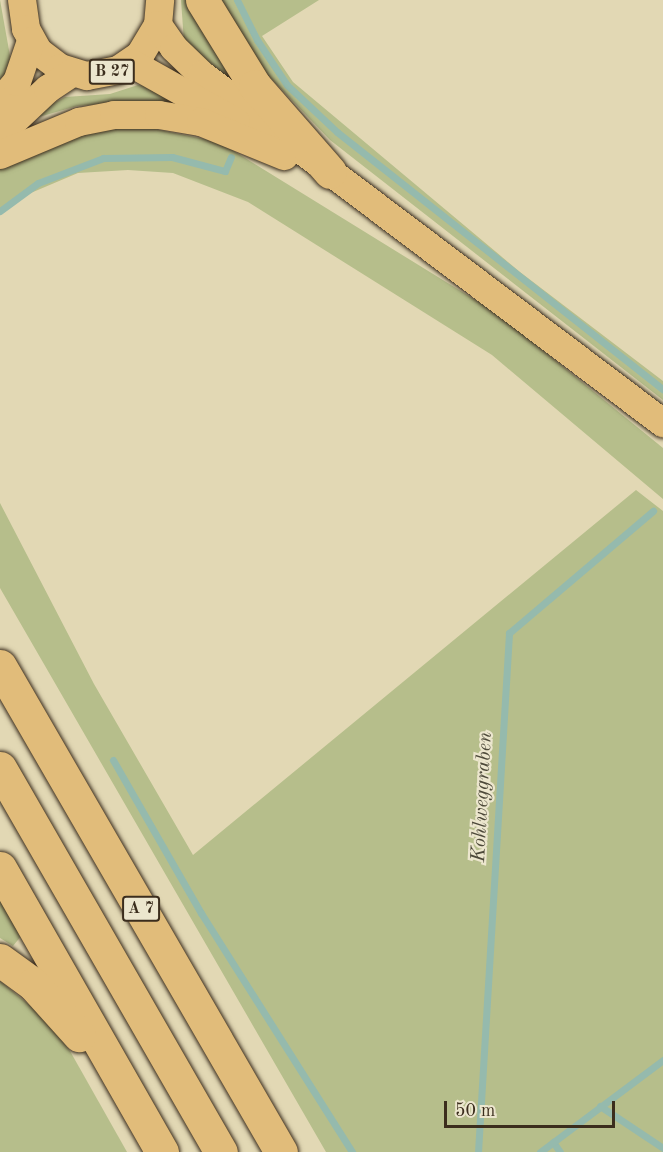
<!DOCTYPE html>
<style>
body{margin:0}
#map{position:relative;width:663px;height:1152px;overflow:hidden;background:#e2d8b4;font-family:"Old Standard TT",serif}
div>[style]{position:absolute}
.green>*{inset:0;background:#b6be8b}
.stream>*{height:7px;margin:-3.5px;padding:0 3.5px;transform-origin:3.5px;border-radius:3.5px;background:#95baad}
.roads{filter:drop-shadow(0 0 2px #3b2d1d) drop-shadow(0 0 2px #3b2d1d)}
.major>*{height:28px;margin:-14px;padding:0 14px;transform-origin:14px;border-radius:14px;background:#e1bc7a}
.highway>*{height:33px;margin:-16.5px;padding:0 16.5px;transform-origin:16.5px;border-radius:16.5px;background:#e1bc7a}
span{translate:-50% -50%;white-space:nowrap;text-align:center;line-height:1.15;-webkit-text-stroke:4.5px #ece6ce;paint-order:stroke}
.shield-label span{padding:2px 4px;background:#ece6ce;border:2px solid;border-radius:4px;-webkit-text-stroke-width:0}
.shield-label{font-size:16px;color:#3b2d1d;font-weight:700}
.water-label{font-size:20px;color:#4d493a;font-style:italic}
.scale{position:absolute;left:444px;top:1101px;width:171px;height:27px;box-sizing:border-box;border:3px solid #3b2d1d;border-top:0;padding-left:8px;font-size:18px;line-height:21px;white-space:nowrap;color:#3b2d1d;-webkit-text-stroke:4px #ece6ce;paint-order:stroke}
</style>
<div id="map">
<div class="green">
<div style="clip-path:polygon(0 0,10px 56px,9px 69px,0 85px)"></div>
<div style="clip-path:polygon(181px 0,190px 0,257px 105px,184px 42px)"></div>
<div style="clip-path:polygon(220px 0,319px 0,262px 36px,293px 82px,520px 272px,663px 381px,663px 400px,330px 140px,261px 68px)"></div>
<div style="clip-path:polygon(138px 85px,155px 87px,226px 120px,161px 102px,137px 101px,77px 106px,32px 119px,30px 116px,65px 97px,110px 94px)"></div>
<div style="clip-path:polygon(118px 128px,155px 129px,219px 142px,498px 314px,663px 448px,663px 499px,492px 355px,248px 202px,173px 173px,128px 170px,78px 173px,26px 195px,0 213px,0 169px,54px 140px)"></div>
<div style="clip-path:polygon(636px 490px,663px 511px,663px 1152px,326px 1152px,0 588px,0 503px,94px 684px,193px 855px)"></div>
<div style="clip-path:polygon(0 898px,22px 935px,13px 946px,0 938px)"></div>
<div style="clip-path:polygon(0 981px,44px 1017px,70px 1051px,127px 1152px,0 1152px)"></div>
</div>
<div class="stream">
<div style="left:237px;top:0;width:45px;rotate:63.4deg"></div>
<div style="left:257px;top:40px;width:54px;rotate:56.3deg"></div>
<div style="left:287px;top:85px;width:69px;rotate:43.2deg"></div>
<div style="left:337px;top:132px;width:415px;rotate:38.3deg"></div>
<div style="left:0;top:211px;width:47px;rotate:-36.4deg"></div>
<div style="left:38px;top:183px;width:70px;rotate:-21deg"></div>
<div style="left:103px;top:158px;width:69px;rotate:-0.8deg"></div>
<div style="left:172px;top:157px;width:55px;rotate:14.8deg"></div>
<div style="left:225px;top:171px;width:15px;rotate:-67deg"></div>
<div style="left:113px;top:760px;width:177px;rotate:60.1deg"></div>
<div style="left:201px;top:913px;width:283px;rotate:57.7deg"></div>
<div style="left:600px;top:1106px;width:76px;rotate:33.7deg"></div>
<div style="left:553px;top:1142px;width:12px;rotate:55deg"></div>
<div style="left:478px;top:1152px;width:520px;rotate:-86.58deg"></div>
<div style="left:509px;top:633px;width:189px;rotate:-40.3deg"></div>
<div style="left:540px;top:1152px;width:154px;rotate:-36.8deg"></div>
</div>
<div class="roads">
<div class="major">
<div style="left:22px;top:0;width:29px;rotate:82deg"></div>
<div style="left:26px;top:29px;width:26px;rotate:61deg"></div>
<div style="left:39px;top:52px;width:26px;rotate:37deg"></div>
<div style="left:60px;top:68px;width:28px;rotate:17deg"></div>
<div style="left:87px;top:76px;width:32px;rotate:-11deg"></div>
<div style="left:118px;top:70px;width:27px;rotate:-34deg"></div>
<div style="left:140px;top:55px;width:35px;rotate:-59deg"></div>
<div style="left:158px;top:25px;width:25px;rotate:-85deg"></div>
<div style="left:158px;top:25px;width:28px;rotate:55deg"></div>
<div style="left:174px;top:48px;width:39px;rotate:44deg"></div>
<div style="left:202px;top:75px;width:578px;rotate:37.05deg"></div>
<div style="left:131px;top:63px;width:120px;rotate:29.3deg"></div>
<div style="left:0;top:102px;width:26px;rotate:-50deg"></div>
<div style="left:17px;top:82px;width:43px;rotate:-71.1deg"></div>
<div style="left:0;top:134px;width:66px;rotate:-43.2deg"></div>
<div style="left:48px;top:89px;width:29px;rotate:-34deg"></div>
<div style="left:0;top:155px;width:86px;rotate:-22.7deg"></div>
<div style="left:79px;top:122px;width:36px;rotate:-11deg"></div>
<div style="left:114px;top:115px;width:45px"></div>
<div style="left:159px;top:115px;width:43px;rotate:9.5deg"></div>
<div style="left:201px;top:122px;width:90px;rotate:22.3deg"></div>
</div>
<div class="highway">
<div style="left:202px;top:0;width:101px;rotate:58.4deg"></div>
<div style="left:255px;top:86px;width:114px;rotate:48.9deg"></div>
<div style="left:0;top:666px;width:561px;rotate:59.96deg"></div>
<div style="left:0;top:768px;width:443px;rotate:60.1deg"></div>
<div style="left:0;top:868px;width:327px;rotate:60.3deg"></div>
<div style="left:0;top:960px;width:41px;rotate:36deg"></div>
<div style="left:33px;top:984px;width:69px;rotate:48deg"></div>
</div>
</div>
<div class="shield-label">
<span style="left:112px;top:72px">B 27</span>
<span style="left:141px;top:909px">A 7</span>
</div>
<div class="water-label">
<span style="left:483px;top:797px;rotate:-87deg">Kohlweggraben</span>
</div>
<div class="scale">50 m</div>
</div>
